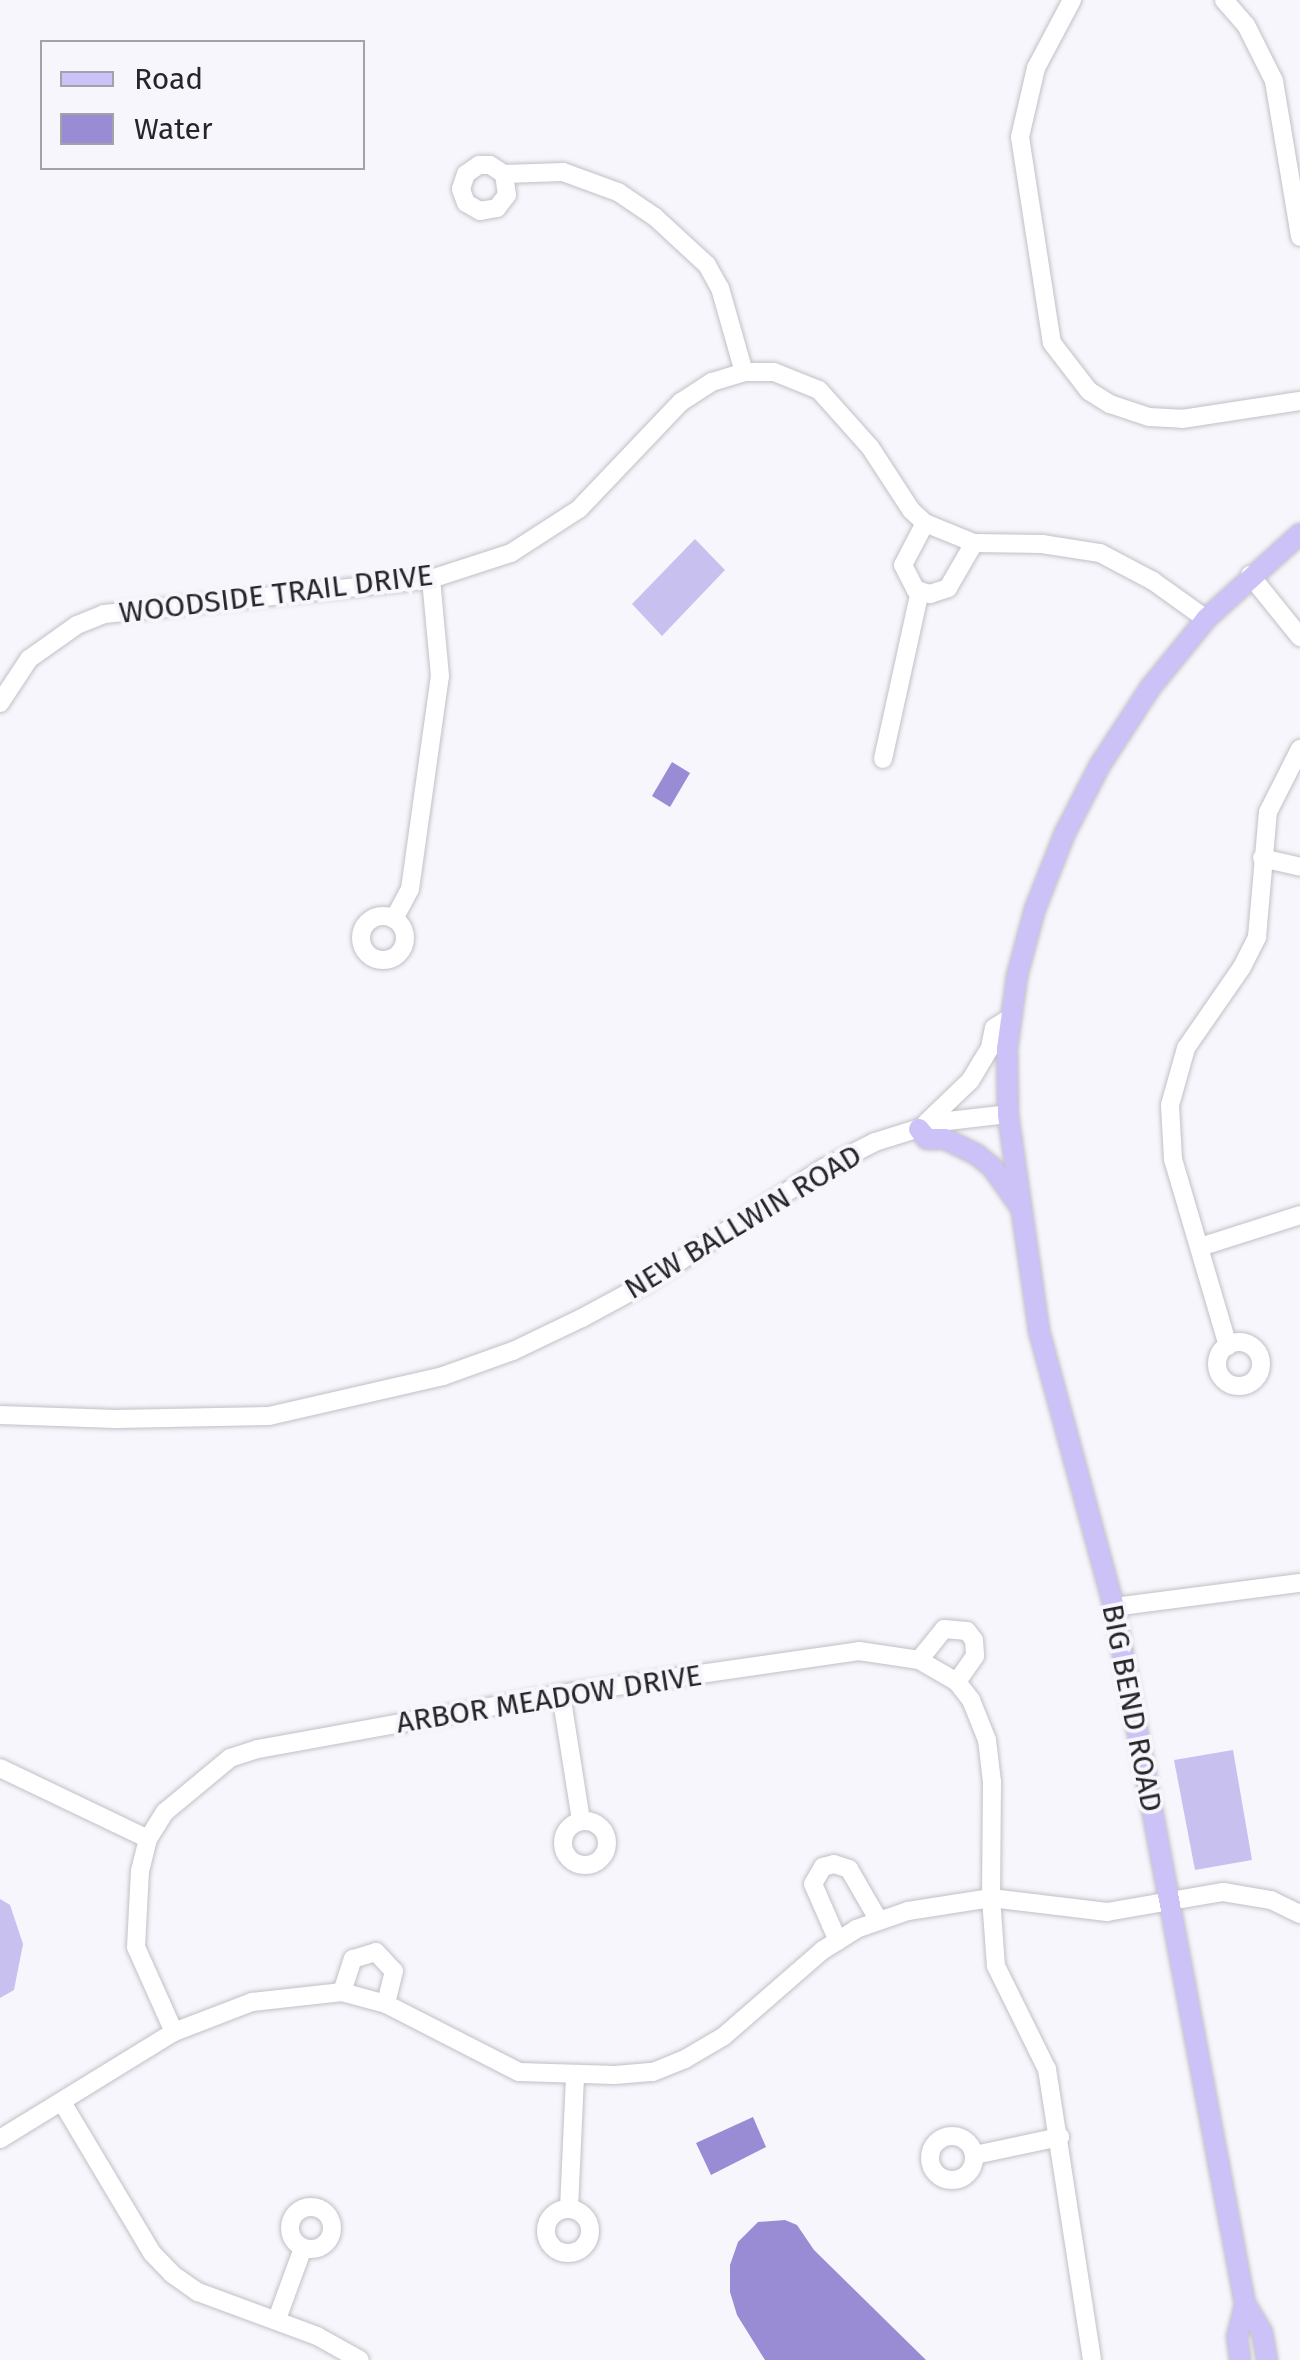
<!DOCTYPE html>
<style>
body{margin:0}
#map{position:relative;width:1300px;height:2360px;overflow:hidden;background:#f6f6fc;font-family:"Fira Sans",sans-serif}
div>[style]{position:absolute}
.green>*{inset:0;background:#c8c1f0}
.water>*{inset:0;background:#9a8cd4}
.roads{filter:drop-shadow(0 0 2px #c1c0c7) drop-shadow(0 0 2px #c1c0c7)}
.minor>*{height:18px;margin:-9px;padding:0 9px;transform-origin:9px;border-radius:9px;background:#fff}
.minor>.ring{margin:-9px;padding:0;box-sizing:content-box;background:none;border:18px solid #fff;border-radius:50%}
.major>*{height:20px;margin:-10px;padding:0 10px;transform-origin:10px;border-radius:10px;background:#cdc2f8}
span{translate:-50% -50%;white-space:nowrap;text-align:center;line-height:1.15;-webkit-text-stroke:8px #f6f6fc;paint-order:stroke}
.street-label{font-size:30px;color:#262528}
.legend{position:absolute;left:40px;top:40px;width:325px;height:130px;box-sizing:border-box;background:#f6f6fc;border:2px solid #a3a2a7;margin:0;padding:12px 18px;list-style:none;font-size:30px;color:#262528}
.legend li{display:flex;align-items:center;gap:20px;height:50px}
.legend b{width:50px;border:2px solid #a3a2a7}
</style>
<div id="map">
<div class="green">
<div style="clip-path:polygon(695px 539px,725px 570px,662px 636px,632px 604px)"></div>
<div style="clip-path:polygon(1233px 1750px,1252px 1860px,1195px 1870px,1174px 1760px)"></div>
<div style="clip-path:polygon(0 1899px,10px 1905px,23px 1944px,14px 1990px,0 1998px)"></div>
</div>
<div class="water">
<div style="clip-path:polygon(672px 762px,690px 773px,670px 807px,652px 796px)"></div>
<div style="clip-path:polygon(753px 2117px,766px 2147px,711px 2175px,696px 2143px)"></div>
<div style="clip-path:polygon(785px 2220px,797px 2225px,814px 2250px,926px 2360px,765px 2360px,737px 2315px,730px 2292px,730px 2265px,738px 2242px,758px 2222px)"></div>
</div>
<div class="roads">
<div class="minor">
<div style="left:1072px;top:0;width:77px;rotate:117.9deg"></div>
<div style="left:1036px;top:68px;width:71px;rotate:103.1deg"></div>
<div style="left:1020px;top:137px;width:208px;rotate:81.2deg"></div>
<div style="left:1052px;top:343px;width:61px;rotate:52.4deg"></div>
<div style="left:1089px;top:391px;width:25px;rotate:32deg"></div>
<div style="left:1110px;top:404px;width:41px;rotate:18.4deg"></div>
<div style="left:1149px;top:417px;width:33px;rotate:3deg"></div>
<div style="left:1182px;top:419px;width:119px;rotate:-8.7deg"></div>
<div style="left:1224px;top:0;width:33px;rotate:49deg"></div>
<div style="left:1246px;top:25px;width:63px;rotate:63.4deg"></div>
<div style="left:1274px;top:81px;width:158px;rotate:80.5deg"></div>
<div style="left:504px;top:174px;width:21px;rotate:82deg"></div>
<div style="left:507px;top:195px;width:16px;rotate:128deg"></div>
<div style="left:497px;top:208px;width:17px;rotate:170deg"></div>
<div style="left:480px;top:211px;width:16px;rotate:-150deg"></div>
<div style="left:466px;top:203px;width:15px;rotate:-110deg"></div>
<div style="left:461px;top:189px;width:16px;rotate:-72deg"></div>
<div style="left:466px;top:174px;width:16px;rotate:-35deg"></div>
<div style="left:479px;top:165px;width:11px"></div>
<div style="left:490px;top:165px;width:17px;rotate:33deg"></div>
<div style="left:504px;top:174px;width:59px;rotate:-1.9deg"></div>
<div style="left:563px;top:172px;width:59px;rotate:20deg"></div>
<div style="left:618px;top:192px;width:45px;rotate:34deg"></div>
<div style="left:655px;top:217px;width:71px;rotate:42.7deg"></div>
<div style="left:707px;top:265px;width:26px;rotate:61deg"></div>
<div style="left:720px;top:288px;width:87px;rotate:74.1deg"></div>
<div style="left:925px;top:523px;width:47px;rotate:117.6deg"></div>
<div style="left:903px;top:565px;width:28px;rotate:63deg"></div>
<div style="left:916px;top:590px;width:15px;rotate:16deg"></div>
<div style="left:930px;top:594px;width:19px;rotate:-18deg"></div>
<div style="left:948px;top:588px;width:52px;rotate:-60deg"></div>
<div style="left:1250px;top:575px;width:80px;rotate:51.1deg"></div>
<div style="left:0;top:703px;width:53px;rotate:-56.6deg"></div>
<div style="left:29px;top:659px;width:59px;rotate:-35.3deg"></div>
<div style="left:77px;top:625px;width:29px;rotate:-22deg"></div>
<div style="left:104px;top:614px;width:329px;rotate:-6.1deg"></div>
<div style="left:431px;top:579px;width:84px;rotate:-18deg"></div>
<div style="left:511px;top:553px;width:81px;rotate:-32.9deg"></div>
<div style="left:579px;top:509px;width:148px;rotate:-46.4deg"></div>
<div style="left:681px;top:402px;width:37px;rotate:-33deg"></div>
<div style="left:712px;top:382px;width:34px;rotate:-17deg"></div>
<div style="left:744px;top:372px;width:30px"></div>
<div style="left:774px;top:372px;width:48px;rotate:21.8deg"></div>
<div style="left:819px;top:390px;width:76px;rotate:48.2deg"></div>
<div style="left:870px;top:447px;width:75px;rotate:56.9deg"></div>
<div style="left:911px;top:510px;width:19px;rotate:43deg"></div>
<div style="left:925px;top:523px;width:53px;rotate:22.2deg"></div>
<div style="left:974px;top:543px;width:68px;rotate:0.8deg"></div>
<div style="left:1042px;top:544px;width:59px;rotate:8.8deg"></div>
<div style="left:1100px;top:553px;width:60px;rotate:27.8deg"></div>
<div style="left:1153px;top:581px;width:65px;rotate:35.6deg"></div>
<div style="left:883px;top:759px;width:172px;rotate:-77.6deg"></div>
<div style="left:1262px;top:858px;width:39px;rotate:13deg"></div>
<div class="ring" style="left:361px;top:916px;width:26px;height:26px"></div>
<div style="left:394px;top:919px;width:34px;rotate:-62deg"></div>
<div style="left:410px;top:889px;width:215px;rotate:-82deg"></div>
<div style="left:440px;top:676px;width:97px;rotate:-95.3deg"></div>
<div style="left:926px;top:1123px;width:61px;rotate:-43.7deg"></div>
<div style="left:970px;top:1081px;width:39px;rotate:-59deg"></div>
<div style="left:990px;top:1048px;width:20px;rotate:-79deg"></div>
<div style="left:994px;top:1028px;width:19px;rotate:-32deg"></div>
<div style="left:1200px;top:1247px;width:105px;rotate:-17.7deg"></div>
<div class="ring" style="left:1217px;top:1342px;width:26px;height:26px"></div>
<div style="left:1228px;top:1346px;width:195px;rotate:-106.4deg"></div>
<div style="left:1173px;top:1159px;width:54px;rotate:-93.2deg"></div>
<div style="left:1170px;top:1105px;width:59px;rotate:-74.3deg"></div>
<div style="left:1186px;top:1048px;width:98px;rotate:-55.3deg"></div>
<div style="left:1242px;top:967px;width:34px;rotate:-63deg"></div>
<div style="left:1257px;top:937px;width:125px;rotate:-85deg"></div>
<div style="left:1268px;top:812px;width:71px;rotate:-63.1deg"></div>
<div style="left:0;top:1415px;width:116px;rotate:2deg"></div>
<div style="left:116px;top:1419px;width:153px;rotate:-1.1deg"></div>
<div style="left:269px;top:1416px;width:179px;rotate:-12.9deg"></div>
<div style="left:443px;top:1376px;width:74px;rotate:-19.7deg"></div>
<div style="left:513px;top:1351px;width:76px;rotate:-25.6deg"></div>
<div style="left:582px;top:1318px;width:69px;rotate:-28.4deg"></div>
<div style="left:643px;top:1285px;width:216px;rotate:-32.9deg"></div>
<div style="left:824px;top:1168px;width:57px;rotate:-27deg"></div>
<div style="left:875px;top:1142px;width:67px;rotate:-17.4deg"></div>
<div style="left:939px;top:1122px;width:69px;rotate:-6.6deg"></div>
<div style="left:1114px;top:1607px;width:188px;rotate:-7.4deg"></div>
<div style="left:919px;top:1660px;width:40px;rotate:-51deg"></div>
<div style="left:944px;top:1629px;width:23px;rotate:5deg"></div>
<div style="left:967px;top:1631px;width:11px;rotate:52deg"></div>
<div style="left:974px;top:1640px;width:16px;rotate:86deg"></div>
<div style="left:975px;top:1656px;width:32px;rotate:125deg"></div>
<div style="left:561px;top:1694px;width:128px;rotate:81deg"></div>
<div style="left:0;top:1768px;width:164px;rotate:25.6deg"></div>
<div class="ring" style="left:563px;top:1821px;width:26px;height:26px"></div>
<div style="left:838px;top:1941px;width:62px;rotate:-113.7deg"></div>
<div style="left:813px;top:1884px;width:20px;rotate:-60deg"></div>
<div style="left:823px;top:1867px;width:11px;rotate:-15deg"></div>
<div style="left:834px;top:1864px;width:16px;rotate:18deg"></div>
<div style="left:849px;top:1869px;width:58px;rotate:59.9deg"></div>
<div style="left:342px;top:1992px;width:35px;rotate:-72deg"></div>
<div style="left:353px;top:1959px;width:24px;rotate:-17deg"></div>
<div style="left:376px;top:1952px;width:26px;rotate:47deg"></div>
<div style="left:394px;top:1971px;width:34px;rotate:104deg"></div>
<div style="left:174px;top:2032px;width:93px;rotate:-114.1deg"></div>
<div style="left:136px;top:1947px;width:76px;rotate:-87deg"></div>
<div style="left:140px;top:1871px;width:33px;rotate:-76deg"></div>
<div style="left:148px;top:1839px;width:32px;rotate:-58deg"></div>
<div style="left:165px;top:1812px;width:85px;rotate:-39.7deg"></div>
<div style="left:230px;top:1758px;width:29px;rotate:-18deg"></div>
<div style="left:258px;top:1749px;width:308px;rotate:-10.3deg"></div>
<div style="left:561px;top:1694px;width:301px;rotate:-8.2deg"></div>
<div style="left:859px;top:1651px;width:61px;rotate:8.5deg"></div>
<div style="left:919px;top:1660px;width:44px;rotate:30.1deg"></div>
<div style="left:957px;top:1682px;width:23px;rotate:52deg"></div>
<div style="left:971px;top:1700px;width:43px;rotate:68.2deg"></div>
<div style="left:987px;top:1740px;width:42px;rotate:83.2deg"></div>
<div style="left:992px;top:1782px;width:116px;rotate:90.5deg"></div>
<div style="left:991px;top:1898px;width:68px;rotate:85.8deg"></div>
<div style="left:996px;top:1966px;width:115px;rotate:63.7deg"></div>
<div style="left:1047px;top:2069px;width:294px;rotate:81.2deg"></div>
<div style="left:62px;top:2102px;width:176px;rotate:59.2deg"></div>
<div style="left:152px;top:2253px;width:29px;rotate:46deg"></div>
<div style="left:172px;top:2274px;width:32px;rotate:35deg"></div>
<div style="left:198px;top:2292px;width:127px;rotate:20.3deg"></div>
<div style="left:317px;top:2336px;width:49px;rotate:29.2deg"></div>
<div class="ring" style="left:930px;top:2136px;width:26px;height:26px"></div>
<div style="left:0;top:2139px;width:204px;rotate:-31.6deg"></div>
<div style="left:174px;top:2032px;width:84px;rotate:-21deg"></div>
<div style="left:252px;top:2002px;width:91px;rotate:-6.3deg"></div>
<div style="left:342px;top:1992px;width:46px;rotate:15.3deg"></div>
<div style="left:386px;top:2004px;width:149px;rotate:27.1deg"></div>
<div style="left:519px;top:2072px;width:96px;rotate:1.8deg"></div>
<div style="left:615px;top:2075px;width:38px;rotate:-5deg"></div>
<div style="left:653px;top:2072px;width:35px;rotate:-22deg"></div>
<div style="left:685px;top:2059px;width:45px;rotate:-30.5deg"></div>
<div style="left:724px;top:2036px;width:131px;rotate:-41deg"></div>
<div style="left:823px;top:1950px;width:39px;rotate:-32deg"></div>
<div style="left:856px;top:1929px;width:55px;rotate:-19.1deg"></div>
<div style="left:908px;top:1911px;width:84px;rotate:-8.9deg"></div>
<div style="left:991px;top:1898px;width:117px;rotate:6.9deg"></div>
<div style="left:1107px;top:1912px;width:118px;rotate:-9.8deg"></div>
<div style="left:1223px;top:1892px;width:49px;rotate:9.5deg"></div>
<div style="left:1271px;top:1900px;width:32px;rotate:26deg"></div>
<div style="left:975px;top:2155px;width:87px;rotate:-12deg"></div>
<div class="ring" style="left:290px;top:2207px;width:24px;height:24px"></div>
<div class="ring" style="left:546px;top:2209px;width:26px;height:26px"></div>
<div style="left:569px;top:2209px;width:132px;rotate:-87.4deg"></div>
<div style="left:277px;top:2319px;width:76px;rotate:-69.9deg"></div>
</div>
<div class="major">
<div style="left:919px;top:1129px;width:13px;rotate:51deg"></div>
<div style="left:927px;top:1139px;width:18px"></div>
<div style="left:945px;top:1139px;width:34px;rotate:26deg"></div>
<div style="left:976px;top:1154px;width:21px;rotate:39deg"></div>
<div style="left:992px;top:1167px;width:50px;rotate:54.7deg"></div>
<div style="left:1240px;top:2360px;width:23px;rotate:-97deg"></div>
<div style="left:1237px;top:2337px;width:34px;rotate:-76deg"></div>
<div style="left:1267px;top:2360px;width:28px;rotate:-100deg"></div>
<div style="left:1262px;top:2332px;width:33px;rotate:-121deg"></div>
<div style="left:1245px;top:2304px;width:709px;rotate:-100.64deg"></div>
<div style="left:1114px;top:1607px;width:287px;rotate:-105.2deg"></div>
<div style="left:1039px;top:1330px;width:218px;rotate:-98.2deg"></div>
<div style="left:1008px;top:1114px;width:65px;rotate:-90.9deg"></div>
<div style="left:1007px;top:1049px;width:74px;rotate:-82.2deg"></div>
<div style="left:1017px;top:976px;width:69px;rotate:-75deg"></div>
<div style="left:1035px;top:909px;width:82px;rotate:-68.5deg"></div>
<div style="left:1065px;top:833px;width:76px;rotate:-62.8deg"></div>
<div style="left:1100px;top:765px;width:92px;rotate:-57deg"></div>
<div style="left:1150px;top:688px;width:89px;rotate:-50.9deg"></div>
<div style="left:1206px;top:619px;width:127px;rotate:-42.1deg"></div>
</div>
</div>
<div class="street-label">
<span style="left:276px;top:594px;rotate:-7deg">WOODSIDE TRAIL DRIVE</span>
<span style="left:743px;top:1222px;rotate:-31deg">NEW BALLWIN ROAD</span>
<span style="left:549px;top:1699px;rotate:-9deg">ARBOR MEADOW DRIVE</span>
<span style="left:1132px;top:1708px;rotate:79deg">BIG BEND ROAD</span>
</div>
<ul class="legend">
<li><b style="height:12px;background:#cdc2f8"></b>Road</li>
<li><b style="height:28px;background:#9a8cd4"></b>Water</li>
</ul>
</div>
